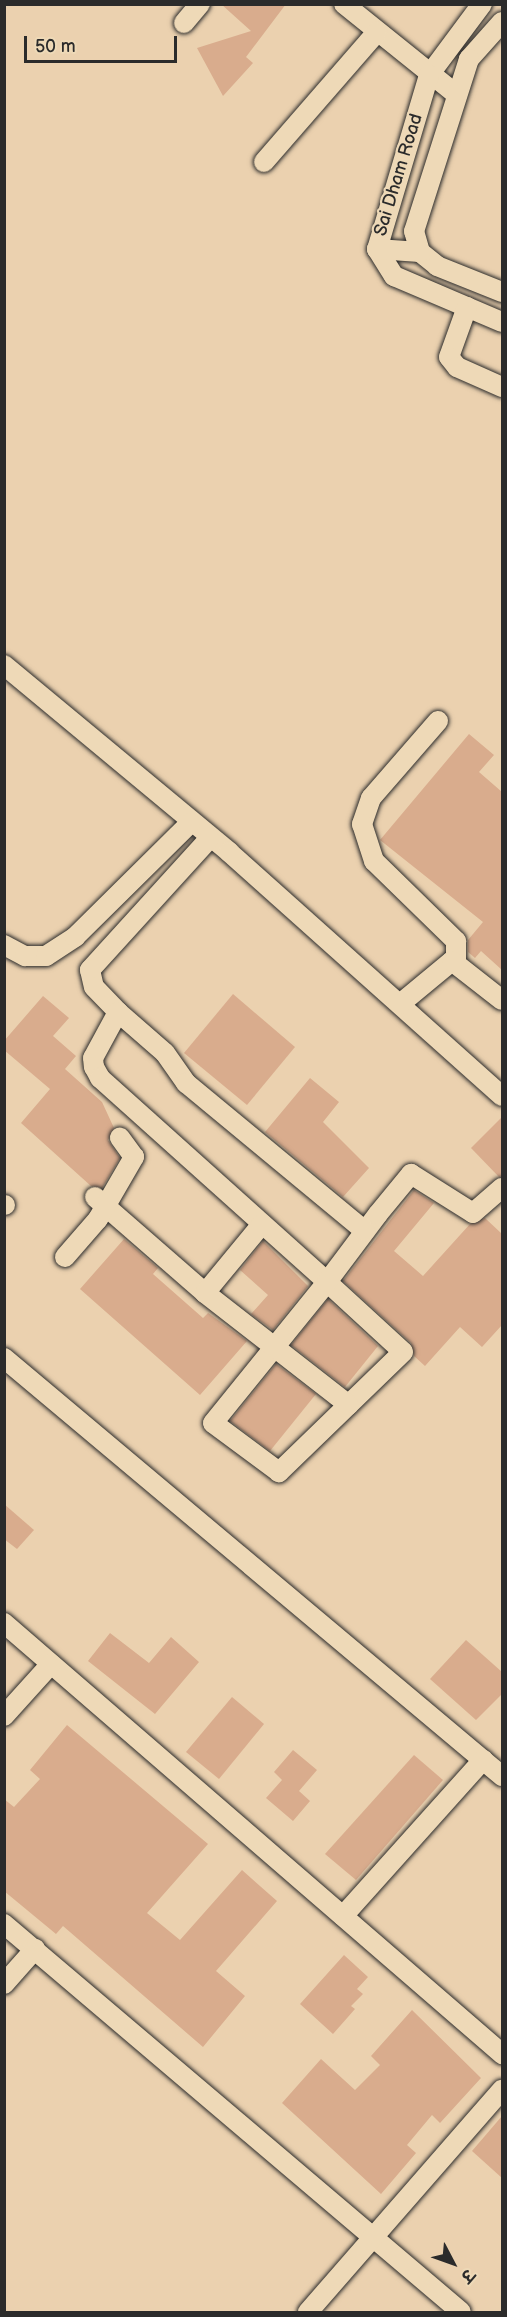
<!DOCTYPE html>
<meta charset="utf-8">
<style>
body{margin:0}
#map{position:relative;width:507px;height:2317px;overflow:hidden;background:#ebd1af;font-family:"Balsamiq Sans","Playpen Sans Deva",sans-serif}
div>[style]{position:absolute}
.building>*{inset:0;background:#d9ac8d}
.roads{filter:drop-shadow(0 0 2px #2b2b2b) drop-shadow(0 0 2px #2b2b2b)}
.minor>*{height:20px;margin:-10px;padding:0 10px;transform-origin:10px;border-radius:10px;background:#eed9b7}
span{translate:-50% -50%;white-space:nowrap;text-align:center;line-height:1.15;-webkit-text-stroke:4.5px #eed9b7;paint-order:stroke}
.street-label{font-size:18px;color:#2b2b2b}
.frame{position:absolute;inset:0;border:6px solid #2b2b2b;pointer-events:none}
.north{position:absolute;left:423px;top:2233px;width:60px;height:60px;-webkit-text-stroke:4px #eed9b7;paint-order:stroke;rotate:131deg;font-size:16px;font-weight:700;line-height:24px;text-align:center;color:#2b2b2b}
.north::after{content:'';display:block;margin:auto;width:21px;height:27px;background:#2b2b2b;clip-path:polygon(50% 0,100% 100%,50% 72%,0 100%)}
.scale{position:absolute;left:24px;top:36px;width:153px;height:27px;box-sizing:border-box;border:3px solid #2b2b2b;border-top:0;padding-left:8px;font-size:18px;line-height:21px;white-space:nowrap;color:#2b2b2b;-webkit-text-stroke:4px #eed9b7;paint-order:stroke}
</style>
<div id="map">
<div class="building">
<div style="clip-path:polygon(221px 4px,286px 4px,246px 57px,253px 63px,223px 96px,197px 48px,251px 31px)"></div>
<div style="clip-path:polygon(469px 734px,494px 755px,479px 772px,502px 792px,502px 970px,481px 951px,475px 958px,468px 952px,468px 940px,483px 922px,380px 840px)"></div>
<div style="clip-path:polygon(233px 994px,295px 1047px,247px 1105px,184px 1053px)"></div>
<div style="clip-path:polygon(43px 996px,69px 1018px,53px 1036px,76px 1056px,65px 1069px,102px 1102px,114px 1128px,108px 1140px,120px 1158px,102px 1188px,91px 1186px,21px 1123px,50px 1089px,4px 1050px,4px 1041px)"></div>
<div style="clip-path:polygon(310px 1078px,339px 1102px,323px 1122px,369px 1168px,343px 1197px,265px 1132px)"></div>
<div style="clip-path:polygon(502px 1117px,502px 1176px,499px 1177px,471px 1148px)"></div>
<div style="clip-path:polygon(414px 1190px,434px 1203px,394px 1251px,423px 1276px,470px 1224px,485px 1218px,502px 1234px,502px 1325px,482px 1347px,460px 1327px,425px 1366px,414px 1356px,411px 1343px,343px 1281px)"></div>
<div style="clip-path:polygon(124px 1239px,158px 1268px,153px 1274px,203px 1318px,208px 1313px,247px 1341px,200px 1395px,80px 1289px)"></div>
<div style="clip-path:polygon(263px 1241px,308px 1286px,273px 1330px,251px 1314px,268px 1295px,240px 1270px)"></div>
<div style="clip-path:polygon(328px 1299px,378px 1346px,345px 1387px,291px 1345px)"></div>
<div style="clip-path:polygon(276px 1364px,316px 1394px,270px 1451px,230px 1421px)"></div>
<div style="clip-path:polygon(4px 1504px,34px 1530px,17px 1549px,4px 1539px)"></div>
<div style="clip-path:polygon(110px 1633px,149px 1663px,171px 1637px,199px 1662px,155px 1714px,88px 1661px)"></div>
<div style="clip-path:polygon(466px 1640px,502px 1672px,502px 1694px,476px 1720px,430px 1679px)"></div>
<div style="clip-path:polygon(232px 1697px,264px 1724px,219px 1779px,186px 1752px)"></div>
<div style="clip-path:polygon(67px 1725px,208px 1844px,147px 1913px,180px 1940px,242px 1870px,277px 1901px,216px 1971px,245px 1996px,203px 2047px,63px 1926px,56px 1934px,4px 1891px,4px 1799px,14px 1807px,40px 1779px,30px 1770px)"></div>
<div style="clip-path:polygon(293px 1750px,317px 1770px,299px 1791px,310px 1801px,293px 1821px,266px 1798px,282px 1780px,274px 1772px)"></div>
<div style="clip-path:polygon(414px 1755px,443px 1780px,356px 1880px,325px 1854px)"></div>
<div style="clip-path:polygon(344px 1955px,368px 1977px,357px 1989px,363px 1994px,351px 2006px,355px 2009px,333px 2034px,300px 2004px)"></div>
<div style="clip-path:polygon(412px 2010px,481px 2078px,440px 2123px,432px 2115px,407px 2145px,416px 2153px,381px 2194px,282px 2103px,321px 2059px,355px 2090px,380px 2065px,371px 2056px)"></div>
<div style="clip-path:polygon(502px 2116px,502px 2178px,472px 2151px)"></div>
</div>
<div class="roads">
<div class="minor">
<div style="left:344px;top:4px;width:144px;rotate:38.8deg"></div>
<div style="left:482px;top:4px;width:89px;rotate:126.7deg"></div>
<div style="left:429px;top:75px;width:182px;rotate:106.6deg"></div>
<div style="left:377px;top:249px;width:32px;rotate:58deg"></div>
<div style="left:394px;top:276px;width:117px;rotate:23.1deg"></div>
<div style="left:502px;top:22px;width:50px;rotate:131.7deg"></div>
<div style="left:469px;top:59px;width:181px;rotate:107.7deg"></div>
<div style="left:414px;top:231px;width:22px;rotate:74deg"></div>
<div style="left:420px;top:252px;width:22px;rotate:39deg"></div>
<div style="left:437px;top:266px;width:70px;rotate:21.8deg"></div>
<div style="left:184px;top:23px;width:25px;rotate:-50deg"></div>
<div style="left:264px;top:162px;width:172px;rotate:-49deg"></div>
<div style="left:377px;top:249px;width:43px;rotate:4deg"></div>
<div style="left:467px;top:307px;width:53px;rotate:109.8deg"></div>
<div style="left:449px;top:357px;width:13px;rotate:51deg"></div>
<div style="left:457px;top:367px;width:49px;rotate:24deg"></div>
<div style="left:4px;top:665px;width:293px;rotate:39.7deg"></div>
<div style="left:229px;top:852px;width:366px;rotate:41.8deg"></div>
<div style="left:438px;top:721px;width:102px;rotate:131deg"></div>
<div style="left:371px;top:798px;width:28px;rotate:109deg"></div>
<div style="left:362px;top:824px;width:39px;rotate:72deg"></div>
<div style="left:374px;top:861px;width:115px;rotate:44.3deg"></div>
<div style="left:456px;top:941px;width:21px;rotate:90deg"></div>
<div style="left:209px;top:839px;width:177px;rotate:132.3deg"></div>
<div style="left:90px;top:970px;width:17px;rotate:77deg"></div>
<div style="left:94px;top:987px;width:35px;rotate:46deg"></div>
<div style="left:118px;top:1012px;width:52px;rotate:118.5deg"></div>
<div style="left:93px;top:1058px;width:9px;rotate:84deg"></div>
<div style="left:94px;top:1067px;width:13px;rotate:61deg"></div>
<div style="left:100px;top:1078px;width:305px;rotate:41.9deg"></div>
<div style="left:327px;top:1282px;width:103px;rotate:42.6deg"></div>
<div style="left:403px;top:1352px;width:173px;rotate:135.9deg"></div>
<div style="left:279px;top:1472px;width:82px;rotate:-143.4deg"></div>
<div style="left:213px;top:1423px;width:181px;rotate:-51deg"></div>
<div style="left:327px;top:1282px;width:85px;rotate:-53.1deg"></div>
<div style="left:378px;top:1214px;width:52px;rotate:-50.5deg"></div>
<div style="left:411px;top:1174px;width:73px;rotate:32.2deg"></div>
<div style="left:473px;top:1213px;width:38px;rotate:-41deg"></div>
<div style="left:4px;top:945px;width:24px;rotate:28deg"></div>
<div style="left:25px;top:956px;width:21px"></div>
<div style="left:46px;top:956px;width:35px;rotate:-33deg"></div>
<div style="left:75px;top:937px;width:162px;rotate:-44.7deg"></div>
<div style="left:400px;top:1004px;width:67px;rotate:-39.6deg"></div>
<div style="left:452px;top:961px;width:63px;rotate:38deg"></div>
<div style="left:118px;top:1012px;width:62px;rotate:41.1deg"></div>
<div style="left:165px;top:1053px;width:37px;rotate:55deg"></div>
<div style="left:186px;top:1083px;width:232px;rotate:39.6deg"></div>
<div style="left:95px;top:1197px;width:146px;rotate:41.1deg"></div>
<div style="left:205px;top:1293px;width:182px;rotate:37.9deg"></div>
<div style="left:4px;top:1205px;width:1px"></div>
<div style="left:65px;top:1257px;width:50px;rotate:-49deg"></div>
<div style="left:98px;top:1219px;width:72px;rotate:-59.9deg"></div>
<div style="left:134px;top:1157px;width:24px;rotate:-126deg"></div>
<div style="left:205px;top:1293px;width:89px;rotate:-50.4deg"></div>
<div style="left:4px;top:1358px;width:650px;rotate:40.01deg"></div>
<div style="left:4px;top:1623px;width:659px;rotate:40.87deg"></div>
<div style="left:4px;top:1716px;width:70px;rotate:-47.9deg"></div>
<div style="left:343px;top:1916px;width:210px;rotate:-48.1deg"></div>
<div style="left:4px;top:1924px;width:599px;rotate:40.33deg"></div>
<div style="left:4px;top:1984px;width:47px;rotate:-48.5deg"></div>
<div style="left:308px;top:2312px;width:295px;rotate:-48.9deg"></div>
</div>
</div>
<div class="street-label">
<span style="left:399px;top:175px;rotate:-73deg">Sai Dham Road</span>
</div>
<div class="frame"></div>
<div class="north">उ</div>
<div class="scale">50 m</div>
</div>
